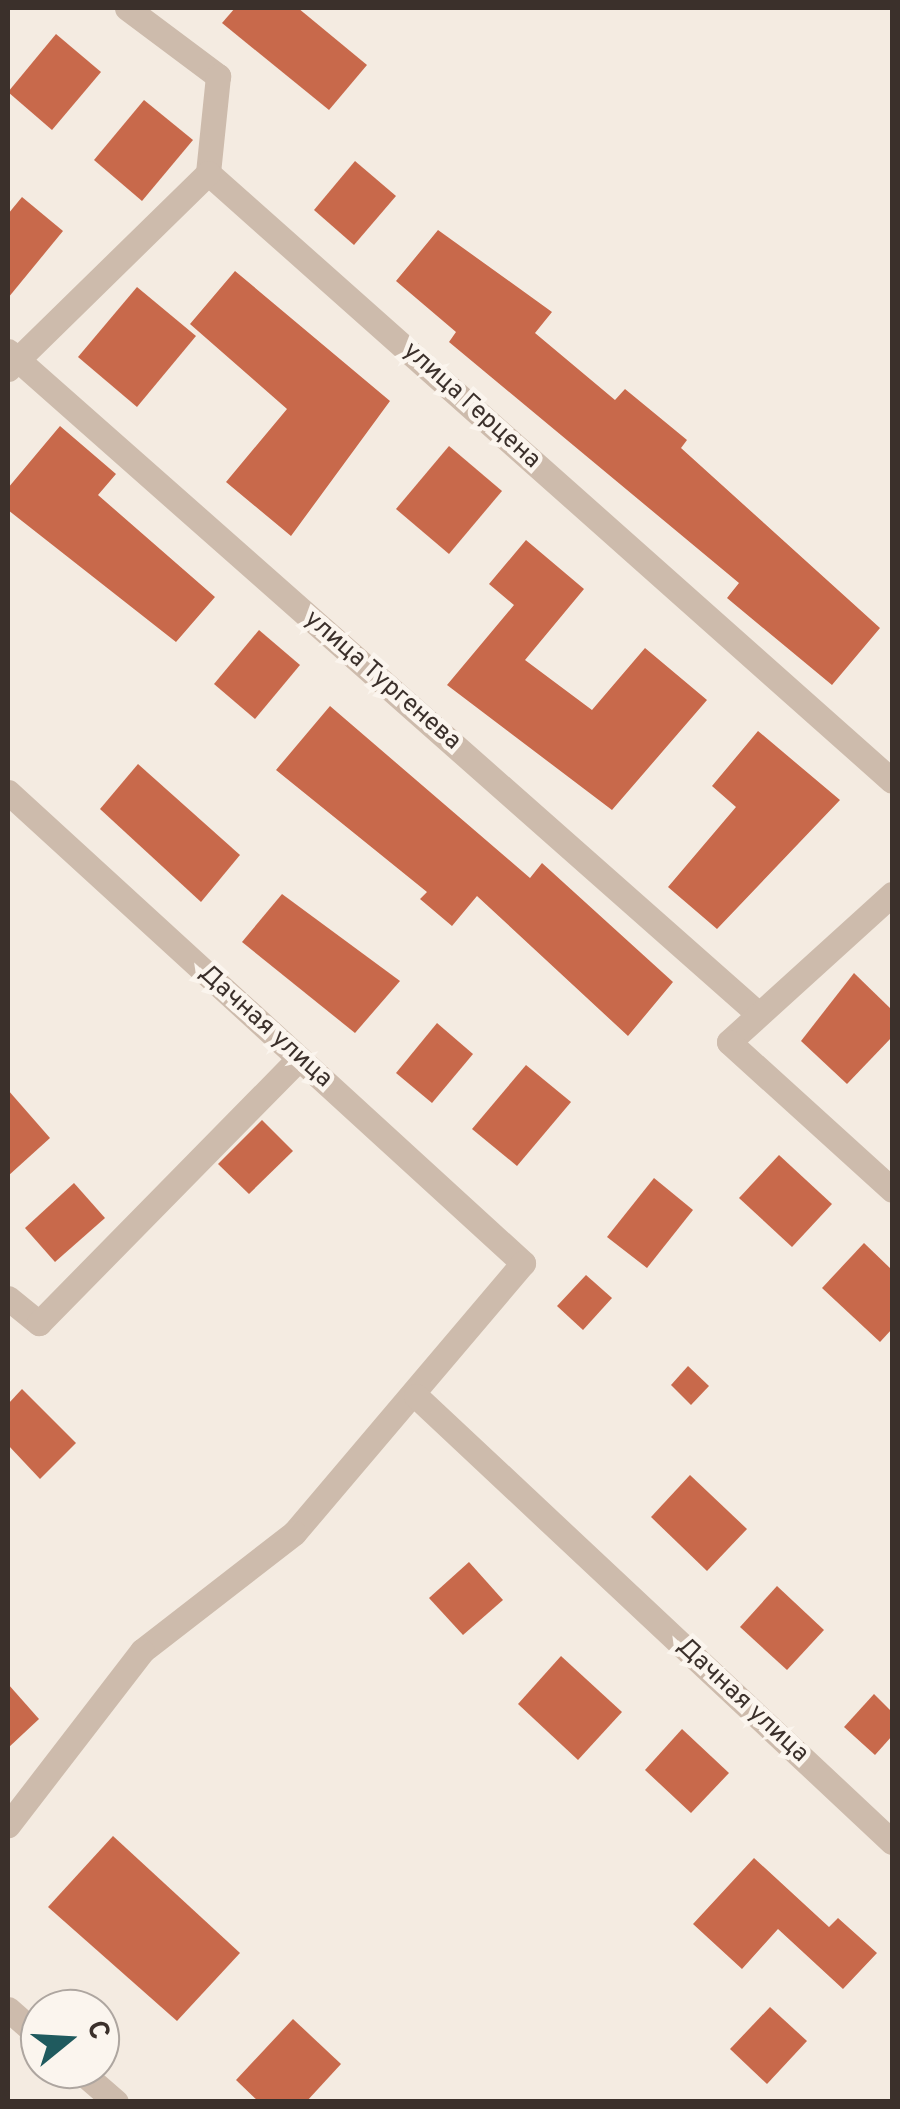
<!DOCTYPE html>
<meta charset="utf-8">
<style>
body{margin:0}
#map{position:relative;width:900px;height:2109px;overflow:hidden;background:#f4ebe1;font-family:Overpass,sans-serif}
div>[style]{position:absolute}
.building>*{inset:0;background:#c8694b}
.street>*{height:25px;margin:-12.5px;padding:0 12.5px;transform-origin:12.5px;border-radius:12.5px;background:#cdbbac}
span{translate:-50% -50%;white-space:nowrap;text-align:center;line-height:1.15;-webkit-text-stroke:9px #fbf5ee;paint-order:stroke}
.street-label{font-size:25px;color:#3b302b}
.frame{position:absolute;inset:0;border:10px solid #3b302b;pointer-events:none}
.north{position:absolute;left:20px;top:1989px;width:100px;height:100px;box-sizing:border-box;background:#fbf5ee;border:2px solid #aea6a0;border-radius:50%;rotate:72deg;font-size:28px;font-weight:700;line-height:40px;text-align:center;color:#3b302b}
.north::after{content:'';display:block;margin:auto;width:35px;height:45px;background:#1f5a5e;clip-path:polygon(50% 0,100% 100%,50% 72%,0 100%)}
</style>
<div id="map">
<div class="building">
<div style="clip-path:polygon(235px 8px,298px 8px,367px 65px,329px 110px,222px 23px)"></div>
<div style="clip-path:polygon(56px 34px,101px 72px,52px 130px,8px 92px)"></div>
<div style="clip-path:polygon(144px 100px,193px 140px,142px 201px,94px 160px)"></div>
<div style="clip-path:polygon(355px 161px,396px 196px,354px 245px,314px 210px)"></div>
<div style="clip-path:polygon(22px 197px,63px 231px,8px 298px,8px 214px)"></div>
<div style="clip-path:polygon(438px 230px,552px 312px,535px 333px,615px 400px,625px 389px,687px 440px,681px 448px,880px 628px,832px 685px,727px 598px,739px 583px,449px 342px,456px 332px,396px 281px)"></div>
<div style="clip-path:polygon(235px 271px,390px 401px,291px 536px,226px 482px,287px 409px,190px 324px)"></div>
<div style="clip-path:polygon(137px 287px,196px 336px,137px 407px,78px 357px)"></div>
<div style="clip-path:polygon(60px 426px,116px 474px,98px 495px,215px 597px,176px 642px,8px 510px,8px 488px)"></div>
<div style="clip-path:polygon(449px 446px,502px 491px,449px 554px,396px 509px)"></div>
<div style="clip-path:polygon(526px 540px,584px 589px,525px 660px,592px 710px,645px 648px,707px 700px,612px 810px,447px 685px,514px 605px,489px 584px)"></div>
<div style="clip-path:polygon(259px 630px,300px 665px,255px 719px,214px 684px)"></div>
<div style="clip-path:polygon(330px 706px,530px 878px,542px 863px,673px 982px,628px 1036px,477px 896px,452px 926px,420px 899px,427px 892px,276px 770px)"></div>
<div style="clip-path:polygon(758px 731px,840px 800px,717px 929px,668px 887px,736px 807px,712px 786px)"></div>
<div style="clip-path:polygon(138px 764px,240px 855px,201px 902px,100px 809px)"></div>
<div style="clip-path:polygon(282px 894px,400px 981px,355px 1033px,242px 942px)"></div>
<div style="clip-path:polygon(854px 973px,892px 1010px,892px 1037px,847px 1084px,801px 1041px)"></div>
<div style="clip-path:polygon(437px 1023px,473px 1054px,432px 1103px,396px 1073px)"></div>
<div style="clip-path:polygon(526px 1065px,571px 1102px,517px 1166px,472px 1129px)"></div>
<div style="clip-path:polygon(8px 1090px,50px 1138px,8px 1176px)"></div>
<div style="clip-path:polygon(262px 1120px,293px 1151px,249px 1194px,218px 1164px)"></div>
<div style="clip-path:polygon(779px 1155px,832px 1204px,792px 1247px,739px 1198px)"></div>
<div style="clip-path:polygon(654px 1178px,693px 1210px,647px 1268px,607px 1237px)"></div>
<div style="clip-path:polygon(74px 1183px,105px 1218px,55px 1262px,25px 1228px)"></div>
<div style="clip-path:polygon(864px 1243px,892px 1270px,892px 1329px,880px 1342px,822px 1288px)"></div>
<div style="clip-path:polygon(586px 1275px,612px 1298px,583px 1330px,557px 1306px)"></div>
<div style="clip-path:polygon(688px 1366px,709px 1386px,691px 1405px,671px 1385px)"></div>
<div style="clip-path:polygon(22px 1389px,76px 1443px,40px 1479px,8px 1445px,8px 1404px)"></div>
<div style="clip-path:polygon(690px 1475px,747px 1529px,707px 1571px,651px 1517px)"></div>
<div style="clip-path:polygon(469px 1562px,503px 1600px,463px 1635px,429px 1598px)"></div>
<div style="clip-path:polygon(777px 1586px,824px 1630px,787px 1670px,740px 1627px)"></div>
<div style="clip-path:polygon(561px 1656px,622px 1712px,578px 1760px,518px 1704px)"></div>
<div style="clip-path:polygon(8px 1684px,39px 1719px,8px 1748px)"></div>
<div style="clip-path:polygon(874px 1694px,892px 1712px,892px 1736px,875px 1755px,844px 1727px)"></div>
<div style="clip-path:polygon(682px 1729px,729px 1773px,691px 1813px,645px 1770px)"></div>
<div style="clip-path:polygon(113px 1836px,240px 1953px,177px 2021px,48px 1907px)"></div>
<div style="clip-path:polygon(754px 1858px,829px 1927px,838px 1918px,877px 1953px,843px 1989px,778px 1929px,742px 1969px,693px 1924px)"></div>
<div style="clip-path:polygon(770px 2007px,807px 2041px,767px 2084px,730px 2049px)"></div>
<div style="clip-path:polygon(293px 2019px,341px 2064px,306px 2102px,259px 2102px,236px 2080px)"></div>
</div>
<div class="street">
<div style="left:127px;top:8px;width:114px;rotate:36.8deg"></div>
<div style="left:218px;top:76px;width:98px;rotate:95.9deg"></div>
<div style="left:208px;top:173px;width:915px;rotate:41.63deg"></div>
<div style="left:8px;top:351px;width:997px;rotate:41.46deg"></div>
<div style="left:8px;top:369px;width:280px;rotate:-44.4deg"></div>
<div style="left:8px;top:792px;width:698px;rotate:42.44deg"></div>
<div style="left:523px;top:1263px;width:354px;rotate:130.3deg"></div>
<div style="left:294px;top:1533px;width:192px;rotate:142.2deg"></div>
<div style="left:142px;top:1651px;width:220px;rotate:127.6deg"></div>
<div style="left:892px;top:894px;width:220px;rotate:137.8deg"></div>
<div style="left:729px;top:1042px;width:220px;rotate:42.2deg"></div>
<div style="left:8px;top:1298px;width:40px;rotate:39deg"></div>
<div style="left:39px;top:1323px;width:371px;rotate:-45.5deg"></div>
<div style="left:416px;top:1396px;width:652px;rotate:43.14deg"></div>
<div style="left:8px;top:2009px;width:43px;rotate:41.2deg"></div>
<div style="left:78px;top:2069px;width:50px;rotate:41deg"></div>
</div>
<div class="street-label">
<span style="left:471px;top:406px;rotate:42deg">улица Герцена</span>
<span style="left:382px;top:681px;rotate:41deg">улица Тургенева</span>
<span style="left:265px;top:1027px;rotate:42deg">Дачная улица</span>
<span style="left:742px;top:1701px;rotate:43deg">Дачная улица</span>
</div>
<div class="frame"></div>
<div class="north">С</div>
</div>
